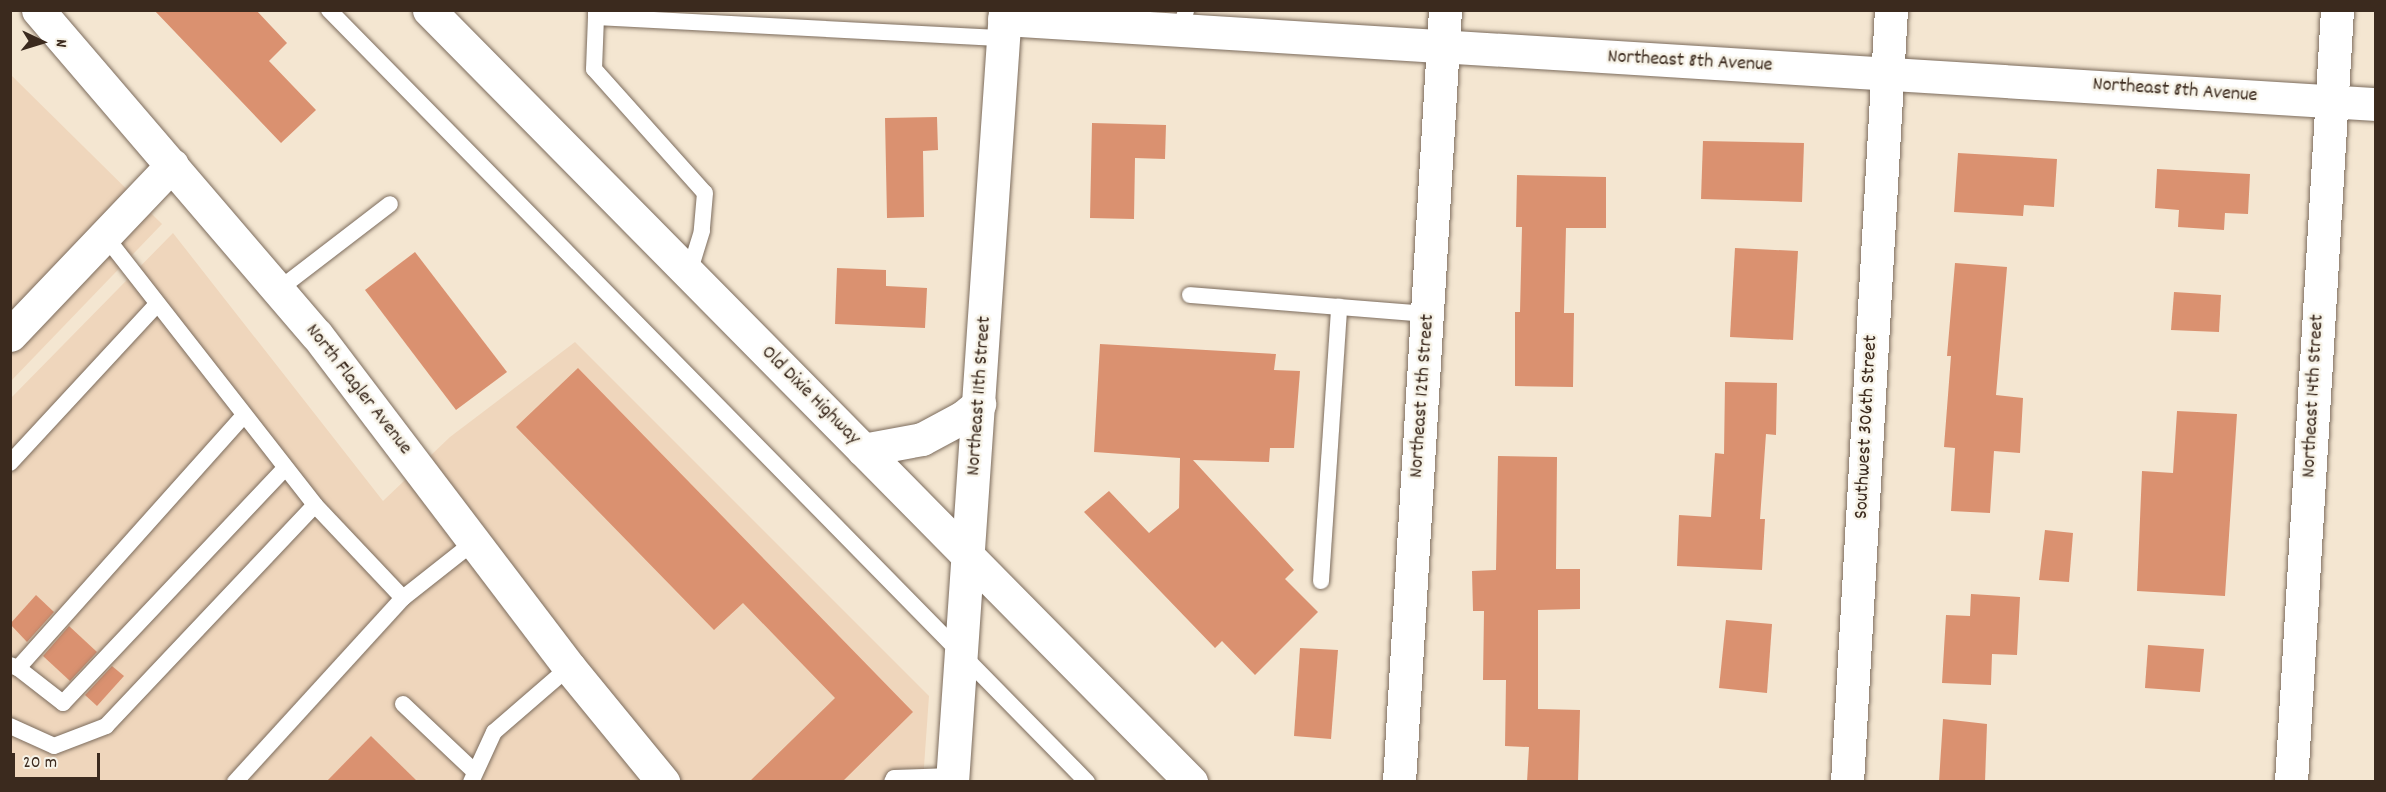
<!DOCTYPE html>
<style>
body{margin:0}
#map{position:relative;width:2386px;height:792px;overflow:hidden;background:#f4e6d1;font-family:Dekko,sans-serif}
div>[style]{position:absolute}
.built>*{inset:0;background:#efd6bc}
.building>*{inset:0;background:#da9170}
.roads{filter:drop-shadow(0 0 2px #7c6c5d) drop-shadow(0 0 2px #7c6c5d)}
.service>*{height:16px;margin:-8px;padding:0 8px;transform-origin:8px;border-radius:8px;background:#fff}
.minor>*{height:33px;margin:-16.5px;padding:0 16.5px;transform-origin:16.5px;border-radius:16.5px;background:#fff}
.tertiary>*{height:33px;margin:-16.5px;padding:0 16.5px;transform-origin:16.5px;border-radius:16.5px;background:#fff}
span{translate:-50% -50%;white-space:nowrap;text-align:center;line-height:1.15;-webkit-text-stroke:5px #f7f3e8;paint-order:stroke}
.street-label{font-size:20px;color:#3b2a1e}
.frame{position:absolute;inset:0;border:12px solid #3b2a1e;pointer-events:none}
.north{position:absolute;left:12px;top:12px;width:60px;height:60px;-webkit-text-stroke:4px #f7f3e8;paint-order:stroke;rotate:94deg;font-size:16px;font-weight:700;line-height:24px;text-align:center;color:#3b2a1e}
.north::after{content:'';display:block;margin:auto;width:21px;height:27px;background:#3b2a1e;clip-path:polygon(50% 0,100% 100%,50% 72%,0 100%)}
.scale{position:absolute;left:12px;top:753px;width:88px;height:27px;box-sizing:border-box;border:3px solid #3b2a1e;border-top:0;padding-left:8px;font-size:18px;line-height:21px;white-space:nowrap;color:#3b2a1e;-webkit-text-stroke:4px #f7f3e8;paint-order:stroke}
</style>
<div id="map">
<div class="built">
<div style="clip-path:polygon(10px 74px,162px 224px,11px 381px,10px 381px)"></div>
<div style="clip-path:polygon(173px 233px,383px 501px,450px 437px,575px 342px,929px 696px,923px 781px,11px 781px,10px 399px)"></div>
</div>
<div class="building">
<div style="clip-path:polygon(154px 10px,256px 10px,287px 43px,269px 61px,316px 110px,281px 143px)"></div>
<div style="clip-path:polygon(937px 117px,938px 150px,923px 151px,924px 217px,887px 218px,885px 118px)"></div>
<div style="clip-path:polygon(1092px 123px,1166px 125px,1165px 159px,1135px 158px,1134px 219px,1090px 218px)"></div>
<div style="clip-path:polygon(1703px 141px,1804px 143px,1802px 202px,1701px 199px)"></div>
<div style="clip-path:polygon(1958px 153px,2057px 159px,2054px 207px,2024px 205px,2023px 216px,1954px 212px)"></div>
<div style="clip-path:polygon(2157px 169px,2250px 174px,2248px 214px,2225px 213px,2224px 230px,2178px 227px,2179px 210px,2155px 208px)"></div>
<div style="clip-path:polygon(1517px 175px,1606px 177px,1606px 228px,1566px 228px,1564px 313px,1574px 313px,1573px 387px,1515px 386px,1515px 312px,1520px 312px,1522px 227px,1516px 227px)"></div>
<div style="clip-path:polygon(1735px 248px,1798px 251px,1793px 340px,1730px 337px)"></div>
<div style="clip-path:polygon(415px 252px,507px 372px,456px 410px,365px 290px)"></div>
<div style="clip-path:polygon(1955px 263px,2007px 267px,1996px 395px,2023px 398px,2020px 453px,1994px 451px,1990px 513px,1951px 511px,1955px 448px,1944px 447px,1951px 356px,1947px 356px)"></div>
<div style="clip-path:polygon(837px 268px,886px 270px,886px 286px,927px 288px,925px 328px,835px 324px)"></div>
<div style="clip-path:polygon(2174px 292px,2221px 295px,2219px 332px,2171px 330px)"></div>
<div style="clip-path:polygon(1100px 344px,1276px 354px,1274px 370px,1300px 371px,1294px 448px,1270px 448px,1269px 462px,1193px 460px,1294px 570px,1285px 579px,1318px 612px,1255px 675px,1222px 641px,1215px 648px,1084px 512px,1109px 491px,1149px 533px,1179px 508px,1180px 458px,1094px 452px)"></div>
<div style="clip-path:polygon(578px 368px,913px 712px,842px 782px,749px 782px,835px 698px,743px 603px,714px 630px,516px 427px)"></div>
<div style="clip-path:polygon(1725px 382px,1777px 383px,1776px 435px,1766px 434px,1760px 519px,1765px 519px,1762px 570px,1677px 566px,1679px 515px,1711px 517px,1715px 453px,1724px 454px)"></div>
<div style="clip-path:polygon(2177px 411px,2237px 414px,2225px 596px,2137px 591px,2142px 471px,2173px 473px)"></div>
<div style="clip-path:polygon(1498px 456px,1557px 457px,1556px 569px,1580px 569px,1580px 609px,1538px 610px,1538px 709px,1580px 710px,1578px 782px,1527px 782px,1529px 747px,1505px 746px,1506px 680px,1483px 680px,1484px 611px,1473px 611px,1472px 571px,1496px 570px)"></div>
<div style="clip-path:polygon(2045px 530px,2073px 533px,2069px 582px,2039px 580px)"></div>
<div style="clip-path:polygon(1971px 594px,2020px 597px,2017px 655px,1992px 654px,1991px 685px,1942px 683px,1946px 615px,1970px 616px)"></div>
<div style="clip-path:polygon(36px 595px,54px 612px,27px 642px,10px 624px)"></div>
<div style="clip-path:polygon(1726px 620px,1772px 624px,1767px 693px,1719px 688px)"></div>
<div style="clip-path:polygon(69px 626px,97px 652px,70px 681px,43px 656px)"></div>
<div style="clip-path:polygon(2148px 645px,2204px 649px,2200px 692px,2145px 688px)"></div>
<div style="clip-path:polygon(1300px 648px,1338px 650px,1331px 739px,1294px 736px)"></div>
<div style="clip-path:polygon(112px 666px,124px 676px,97px 706px,85px 695px)"></div>
<div style="clip-path:polygon(1943px 719px,1987px 724px,1985px 782px,1939px 782px)"></div>
<div style="clip-path:polygon(371px 736px,418px 782px,326px 782px)"></div>
</div>
<div class="roads">
<div class="service">
<div style="left:329px;top:10px;width:1082px;rotate:45.52deg"></div>
<div style="left:596px;top:10px;width:7px;rotate:90deg"></div>
<div style="left:596px;top:17px;width:408px;rotate:3deg"></div>
<div style="left:596px;top:17px;width:52px;rotate:92.2deg"></div>
<div style="left:594px;top:69px;width:166px;rotate:48.2deg"></div>
<div style="left:705px;top:193px;width:38px;rotate:95deg"></div>
<div style="left:702px;top:231px;width:44px;rotate:107.2deg"></div>
<div style="left:1181px;top:28px;width:19px;rotate:-74deg"></div>
<div style="left:105px;top:236px;width:341px;rotate:52deg"></div>
<div style="left:278px;top:290px;width:141px;rotate:-37.5deg"></div>
<div style="left:1190px;top:295px;width:239px;rotate:4.6deg"></div>
<div style="left:10px;top:463px;width:217px;rotate:-47.2deg"></div>
<div style="left:1321px;top:581px;width:275px;rotate:-86.2deg"></div>
<div style="left:10px;top:665px;width:9px;rotate:21deg"></div>
<div style="left:18px;top:668px;width:339px;rotate:-48.2deg"></div>
<div style="left:18px;top:668px;width:57px;rotate:37.9deg"></div>
<div style="left:63px;top:703px;width:323px;rotate:-46.6deg"></div>
<div style="left:403px;top:704px;width:99px;rotate:43.4deg"></div>
<div style="left:10px;top:726px;width:48px;rotate:24.4deg"></div>
<div style="left:54px;top:746px;width:56px;rotate:-21deg"></div>
<div style="left:106px;top:726px;width:304px;rotate:-46.6deg"></div>
<div style="left:315px;top:505px;width:128px;rotate:46.6deg"></div>
<div style="left:403px;top:598px;width:90px;rotate:-38.3deg"></div>
<div style="left:235px;top:782px;width:249px;rotate:-47.6deg"></div>
<div style="left:471px;top:782px;width:55px;rotate:-65.3deg"></div>
<div style="left:494px;top:732px;width:99px;rotate:-40.9deg"></div>
<div style="left:892px;top:782px;width:4px;rotate:-63deg"></div>
<div style="left:894px;top:778px;width:59px;rotate:-1.9deg"></div>
</div>
<div class="minor">
<div style="left:1004px;top:19px;width:1375px;rotate:3.55deg"></div>
<div style="left:10px;top:335px;width:235px;rotate:-46.4deg"></div>
<div style="left:1399px;top:782px;width:773px;rotate:-86.59deg"></div>
<div style="left:1847px;top:782px;width:773px;rotate:-86.74deg"></div>
<div style="left:2291px;top:782px;width:773px;rotate:-86.59deg"></div>
</div>
<div class="tertiary">
<div style="left:38px;top:10px;width:428px;rotate:49.4deg"></div>
<div style="left:317px;top:335px;width:417px;rotate:52.8deg"></div>
<div style="left:569px;top:667px;width:149px;rotate:50.7deg"></div>
<div style="left:429px;top:10px;width:1085px;rotate:45.37deg"></div>
<div style="left:863px;top:450px;width:60px;rotate:-10.6deg"></div>
<div style="left:922px;top:439px;width:47px;rotate:-28.2deg"></div>
<div style="left:963px;top:417px;width:21px;rotate:-39deg"></div>
<div style="left:952px;top:782px;width:774px;rotate:-86.07deg"></div>
</div>
</div>
<div class="street-label">
<span style="left:1690px;top:62px;rotate:3deg">Northeast 8th Avenue</span>
<span style="left:2175px;top:91px;rotate:4deg">Northeast 8th Avenue</span>
<span style="left:358px;top:390px;rotate:52deg">North Flagler Avenue</span>
<span style="left:810px;top:396px;rotate:45deg">Old Dixie Highway</span>
<span style="left:980px;top:396px;rotate:-86deg">Northeast 11th Street</span>
<span style="left:1423px;top:396px;rotate:-86deg">Northeast 12th Street</span>
<span style="left:2314px;top:396px;rotate:-87deg">Northeast 14th Street</span>
<span style="left:1867px;top:427px;rotate:-87deg">Southwest 306th Street</span>
</div>
<div class="frame"></div>
<div class="north">N</div>
<div class="scale">20 m</div>
</div>
